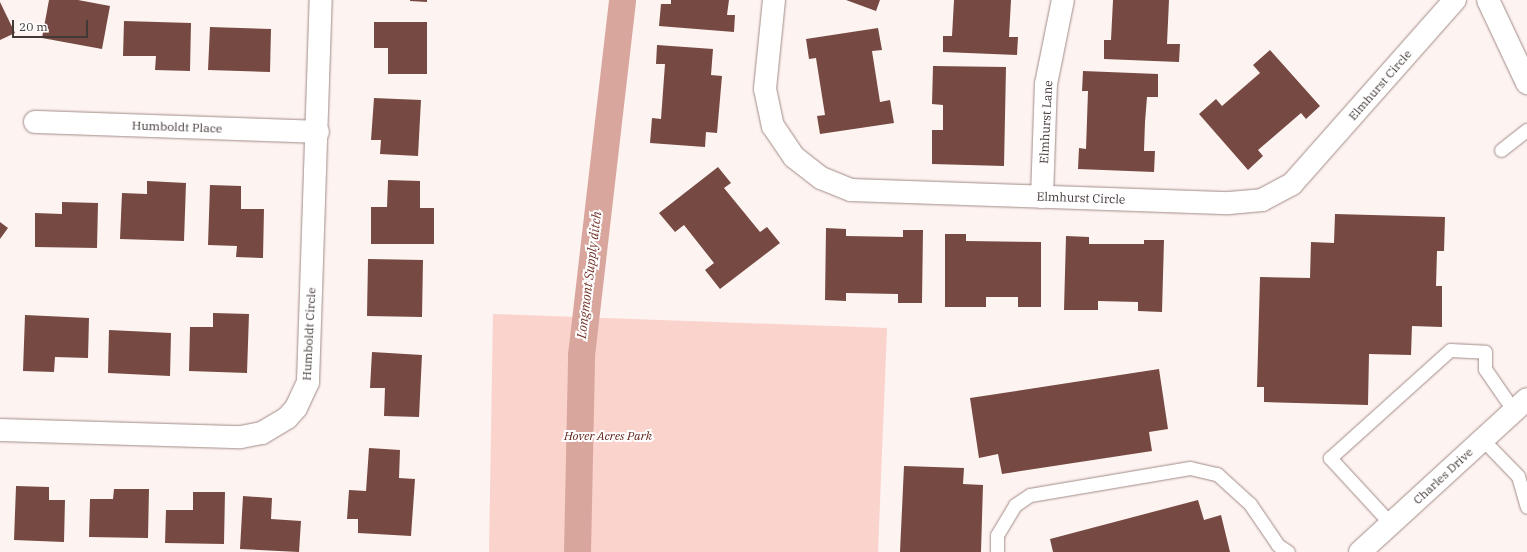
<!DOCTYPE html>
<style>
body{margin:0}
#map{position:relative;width:1527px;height:552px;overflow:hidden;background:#fdf3f1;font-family:"IBM Plex Serif",serif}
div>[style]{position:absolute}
.green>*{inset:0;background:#fad3cc}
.canal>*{height:27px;margin:-13.5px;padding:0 13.5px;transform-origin:13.5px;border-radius:13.5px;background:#d9a69d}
.building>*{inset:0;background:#764a42}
.roads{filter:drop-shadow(0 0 1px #a28b86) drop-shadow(0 0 1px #a28b86)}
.lane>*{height:13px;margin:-6.5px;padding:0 6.5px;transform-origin:6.5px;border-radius:6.5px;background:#fff}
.street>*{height:22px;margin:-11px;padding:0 11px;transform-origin:11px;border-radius:11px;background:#fff}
span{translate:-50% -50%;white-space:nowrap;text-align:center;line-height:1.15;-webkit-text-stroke:4px #fff;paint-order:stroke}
.street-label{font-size:12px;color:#423836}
.park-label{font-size:12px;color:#60221a;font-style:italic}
.water-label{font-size:13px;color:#73332a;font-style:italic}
.scale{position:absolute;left:12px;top:20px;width:76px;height:18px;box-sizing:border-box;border:2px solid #423836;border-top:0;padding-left:5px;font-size:12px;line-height:14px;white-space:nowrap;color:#423836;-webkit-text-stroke:3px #fff;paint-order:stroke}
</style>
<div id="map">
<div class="green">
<div style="clip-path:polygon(493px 314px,887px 328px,878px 552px,489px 552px)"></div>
</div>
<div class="canal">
<div style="left:577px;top:552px;width:197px;rotate:-88.8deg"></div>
<div style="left:581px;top:355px;width:357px;rotate:-83.4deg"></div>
</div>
<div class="building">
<div style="clip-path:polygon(49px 0,78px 0,110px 6px,102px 49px,42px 38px)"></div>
<div style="clip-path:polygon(410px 0,427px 0,427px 2px,410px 1px)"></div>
<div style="clip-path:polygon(671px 0,729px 0,727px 15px,735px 15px,734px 32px,659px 26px,661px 4px,671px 4px)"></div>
<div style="clip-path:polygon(846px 0,880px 0,876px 11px)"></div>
<div style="clip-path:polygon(954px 0,1011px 0,1009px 37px,1018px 37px,1017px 55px,943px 52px,943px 36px,952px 36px)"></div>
<div style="clip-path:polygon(1113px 0,1169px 0,1167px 44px,1180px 44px,1179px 62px,1104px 59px,1104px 40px,1111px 40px)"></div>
<div style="clip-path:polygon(0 2px,15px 33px,0 40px)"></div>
<div style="clip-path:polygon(124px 21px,191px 23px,190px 71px,155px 70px,156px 56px,123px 56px)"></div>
<div style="clip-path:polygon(374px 22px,427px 22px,427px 74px,388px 74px,388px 48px,374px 48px)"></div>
<div style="clip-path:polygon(210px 27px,271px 29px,270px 72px,208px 70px)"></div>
<div style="clip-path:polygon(878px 28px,882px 50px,872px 51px,880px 102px,890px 100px,894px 123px,820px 134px,817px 116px,825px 115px,816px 58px,809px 59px,806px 39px)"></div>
<div style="clip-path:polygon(657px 45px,713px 49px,711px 75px,722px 76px,720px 99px,717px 133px,706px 132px,705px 147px,650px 143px,652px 118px,661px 119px,665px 64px,656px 64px)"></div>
<div style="clip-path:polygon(1270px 50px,1320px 106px,1306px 119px,1301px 113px,1258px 150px,1263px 156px,1248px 170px,1199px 114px,1216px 99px,1222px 106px,1260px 73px,1253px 65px)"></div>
<div style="clip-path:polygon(933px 66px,1006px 67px,1004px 166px,932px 164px,932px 130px,943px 130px,943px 105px,932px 104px)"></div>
<div style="clip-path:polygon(1083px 71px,1158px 74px,1158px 97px,1147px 97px,1145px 122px,1144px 151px,1155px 151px,1154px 172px,1078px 169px,1079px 148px,1086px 149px,1088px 91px,1082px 91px)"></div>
<div style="clip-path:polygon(374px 98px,421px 100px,418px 156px,380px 154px,381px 140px,371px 140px)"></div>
<div style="clip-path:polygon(718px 167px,731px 183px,724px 188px,760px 232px,767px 227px,780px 243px,720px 289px,705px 270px,714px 263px,684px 225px,675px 232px,659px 213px)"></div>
<div style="clip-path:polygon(388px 180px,420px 181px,420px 208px,434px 208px,434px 244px,371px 244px,371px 207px,387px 207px)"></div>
<div style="clip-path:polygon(147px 181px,186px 183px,184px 241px,120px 239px,122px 193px,147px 194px)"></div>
<div style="clip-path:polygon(210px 185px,241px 186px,241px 209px,264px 209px,263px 258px,236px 257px,237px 246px,208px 245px)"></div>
<div style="clip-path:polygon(62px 202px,98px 203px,97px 248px,35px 247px,35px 213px,62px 214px)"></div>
<div style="clip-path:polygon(1335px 214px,1445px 217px,1444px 251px,1437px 251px,1436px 286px,1442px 286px,1442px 327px,1412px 326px,1411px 355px,1369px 354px,1368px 405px,1264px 402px,1264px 387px,1257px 387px,1260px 277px,1310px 278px,1311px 242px,1334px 243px)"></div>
<div style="clip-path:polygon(0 222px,8px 228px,0 239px)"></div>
<div style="clip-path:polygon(826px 228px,846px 229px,846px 236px,903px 237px,903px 230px,923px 230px,922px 303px,898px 303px,898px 294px,846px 293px,846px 301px,825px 300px)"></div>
<div style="clip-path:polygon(945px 234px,966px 234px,966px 241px,1041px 242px,1041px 307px,1018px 307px,1018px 297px,986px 297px,986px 307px,945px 307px)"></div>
<div style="clip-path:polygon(1066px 236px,1089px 237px,1089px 244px,1144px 244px,1144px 240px,1164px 240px,1162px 312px,1138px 311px,1138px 302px,1098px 301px,1098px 310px,1064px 310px)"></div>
<div style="clip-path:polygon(368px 259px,423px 260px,422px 317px,367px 316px)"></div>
<div style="clip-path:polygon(213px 313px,249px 314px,247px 373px,189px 371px,190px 327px,213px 327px)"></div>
<div style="clip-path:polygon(25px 315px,89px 318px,88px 358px,55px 357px,54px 372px,23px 371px)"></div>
<div style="clip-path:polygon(109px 330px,171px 333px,170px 376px,108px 373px)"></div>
<div style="clip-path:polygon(372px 352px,422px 355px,419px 417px,384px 416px,385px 388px,370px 388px)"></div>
<div style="clip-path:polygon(1159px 369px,1168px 429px,1149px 432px,1152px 451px,1002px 474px,998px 454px,979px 458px,970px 398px)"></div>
<div style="clip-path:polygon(369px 448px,400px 450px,399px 478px,415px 479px,411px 536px,358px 533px,358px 519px,347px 519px,349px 490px,366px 491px)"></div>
<div style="clip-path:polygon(904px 466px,964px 468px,963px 484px,983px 485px,981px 552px,900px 552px)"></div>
<div style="clip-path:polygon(16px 486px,49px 487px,49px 500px,65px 500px,64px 542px,14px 540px)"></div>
<div style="clip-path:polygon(114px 489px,149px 489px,148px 538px,89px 537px,90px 499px,113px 499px)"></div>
<div style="clip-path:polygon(193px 492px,225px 492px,224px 544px,165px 543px,166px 510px,193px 510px)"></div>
<div style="clip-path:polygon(243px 496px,272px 498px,271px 519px,301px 521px,299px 552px,240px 549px)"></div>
<div style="clip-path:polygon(1198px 500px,1204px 520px,1221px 515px,1230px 552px,1053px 552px,1050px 539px)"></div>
</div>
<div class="roads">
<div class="lane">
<div style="left:1501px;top:150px;width:33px;rotate:-38deg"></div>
<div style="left:1483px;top:440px;width:50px;rotate:45.8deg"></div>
<div style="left:1518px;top:476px;width:32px;rotate:74deg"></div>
<div style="left:1391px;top:524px;width:90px;rotate:-132.7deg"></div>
<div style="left:1330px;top:458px;width:161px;rotate:-42deg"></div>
<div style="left:1450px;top:350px;width:35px;rotate:3deg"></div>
<div style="left:1485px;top:352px;width:17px;rotate:90deg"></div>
<div style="left:1485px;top:369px;width:51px;rotate:55.4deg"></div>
<div style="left:997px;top:552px;width:17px;rotate:-90deg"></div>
<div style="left:997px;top:535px;width:35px;rotate:-59deg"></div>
<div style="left:1015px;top:505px;width:18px;rotate:-34deg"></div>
<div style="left:1030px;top:495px;width:162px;rotate:-9.6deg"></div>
<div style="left:1190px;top:468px;width:28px;rotate:13deg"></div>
<div style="left:1217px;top:474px;width:45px;rotate:42.3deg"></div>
<div style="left:1250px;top:504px;width:50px;rotate:55.7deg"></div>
<div style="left:1278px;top:545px;width:12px;rotate:35deg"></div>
</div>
<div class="street">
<div style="left:774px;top:0;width:89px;rotate:95.8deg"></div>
<div style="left:765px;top:89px;width:38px;rotate:78deg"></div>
<div style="left:773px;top:126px;width:37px;rotate:56deg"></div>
<div style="left:794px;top:157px;width:34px;rotate:38deg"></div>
<div style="left:821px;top:178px;width:32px;rotate:22deg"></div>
<div style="left:851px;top:190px;width:378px;rotate:2deg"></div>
<div style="left:1229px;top:203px;width:33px;rotate:-5deg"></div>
<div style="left:1262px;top:200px;width:34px;rotate:-28deg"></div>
<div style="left:1292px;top:184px;width:246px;rotate:-48.5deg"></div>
<div style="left:1488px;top:0;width:92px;rotate:64.8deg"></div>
<div style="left:35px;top:122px;width:283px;rotate:2deg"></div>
<div style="left:1042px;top:197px;width:113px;rotate:-88deg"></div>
<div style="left:1046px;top:84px;width:86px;rotate:-78.6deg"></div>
<div style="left:0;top:430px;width:241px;rotate:1.7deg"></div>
<div style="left:241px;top:437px;width:21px;rotate:-11deg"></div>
<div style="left:262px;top:433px;width:29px;rotate:-31deg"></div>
<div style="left:287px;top:418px;width:13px;rotate:-48deg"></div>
<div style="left:296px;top:408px;width:29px;rotate:-65deg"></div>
<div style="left:308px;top:382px;width:382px;rotate:-88.1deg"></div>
<div style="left:1360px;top:552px;width:226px;rotate:-42.5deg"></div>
</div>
</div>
<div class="street-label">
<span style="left:1380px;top:85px;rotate:-49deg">Elmhurst Circle</span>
<span style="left:1046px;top:122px;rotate:-87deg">Elmhurst Lane</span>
<span style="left:177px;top:127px;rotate:2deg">Humboldt Place</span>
<span style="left:1081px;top:198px;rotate:2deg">Elmhurst Circle</span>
<span style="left:309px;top:334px;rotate:-87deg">Humboldt Circle</span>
<span style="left:1443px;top:476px;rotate:-43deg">Charles Drive</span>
</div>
<div class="park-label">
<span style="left:608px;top:436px">Hover Acres Park</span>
</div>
<div class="water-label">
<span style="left:590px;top:275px;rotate:-83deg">Longmont Supply ditch</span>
</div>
<div class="scale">20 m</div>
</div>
